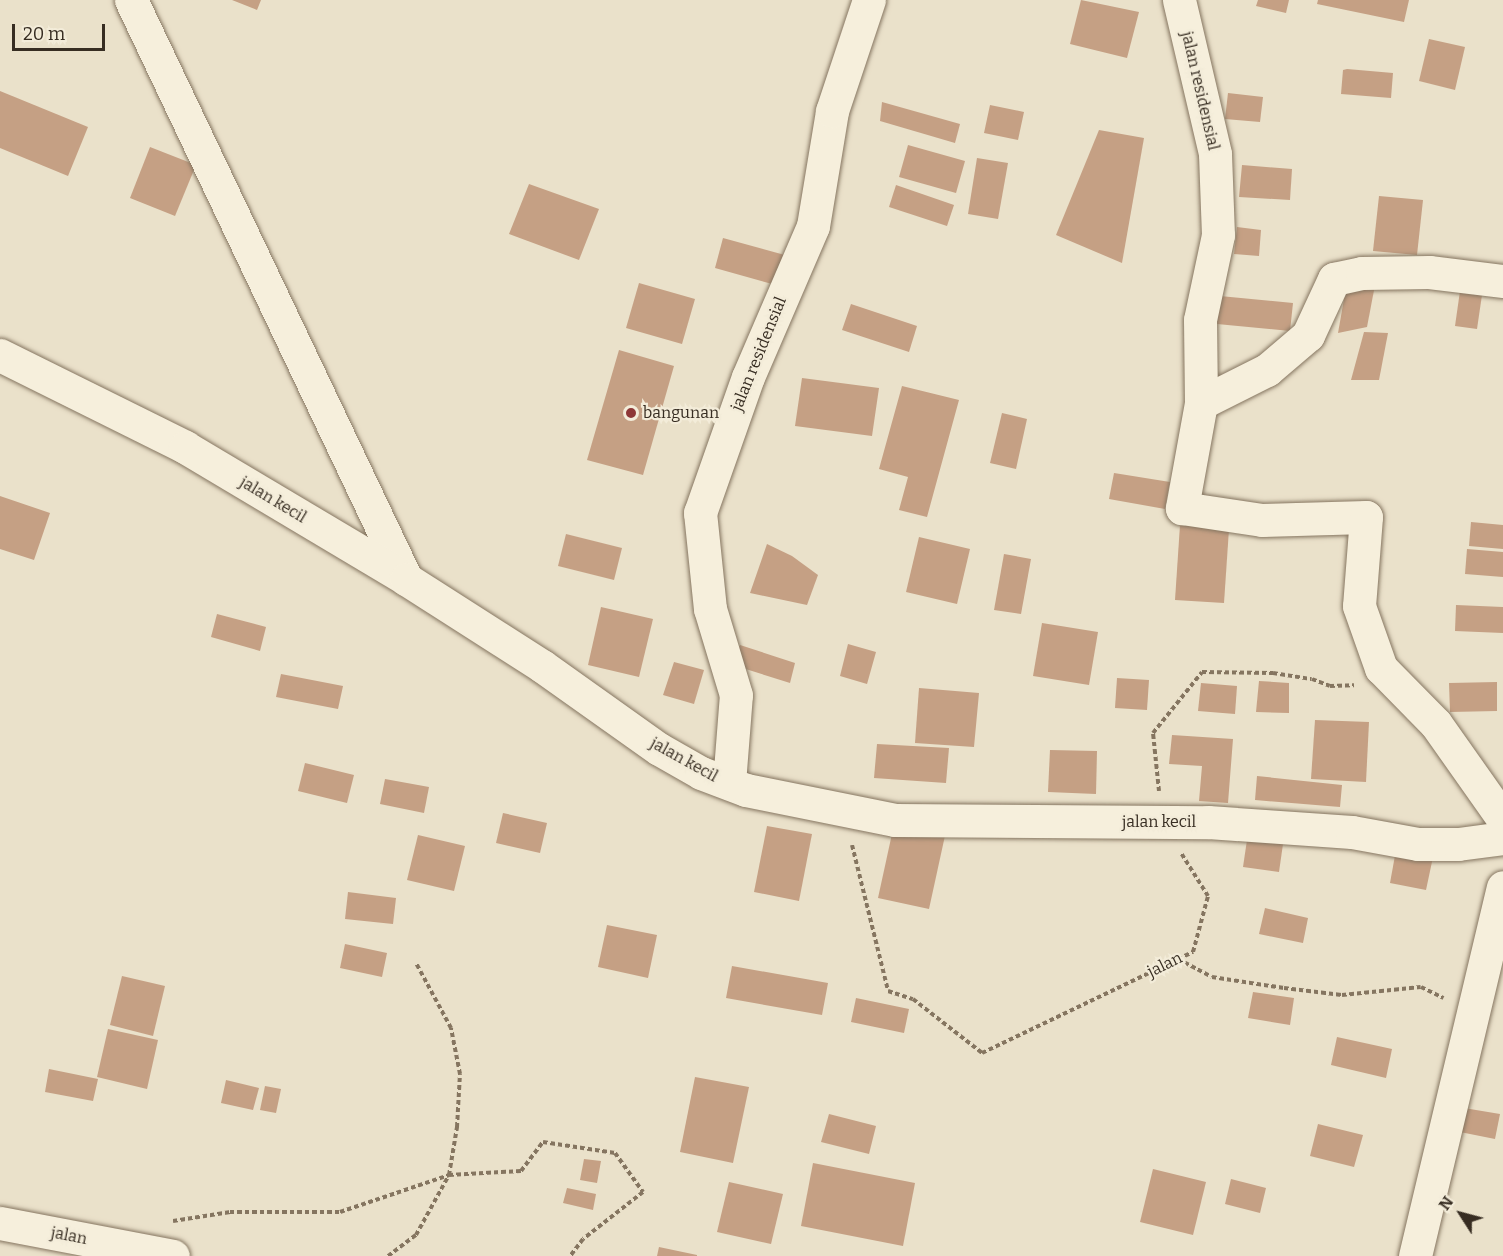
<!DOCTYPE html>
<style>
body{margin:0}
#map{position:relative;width:1503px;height:1256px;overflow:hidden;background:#eae1ca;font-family:Bitter,serif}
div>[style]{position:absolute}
.building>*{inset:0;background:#c5a084}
.path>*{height:4px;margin-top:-2px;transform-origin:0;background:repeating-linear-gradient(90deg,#857560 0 4.5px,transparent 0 7.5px)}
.roads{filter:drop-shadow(0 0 2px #857560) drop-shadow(0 0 2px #857560)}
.street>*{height:33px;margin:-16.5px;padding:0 16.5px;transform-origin:16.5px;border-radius:16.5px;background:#f6efdc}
.dots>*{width:16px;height:16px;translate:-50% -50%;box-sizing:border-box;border:3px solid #f3ecd9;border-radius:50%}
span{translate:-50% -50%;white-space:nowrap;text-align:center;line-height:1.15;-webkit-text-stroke:4.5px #f3ecd9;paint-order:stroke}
.street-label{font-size:16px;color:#372d22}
.poi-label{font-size:16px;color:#372d22}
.left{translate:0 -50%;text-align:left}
.north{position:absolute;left:1431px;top:1184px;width:60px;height:60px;-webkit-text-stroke:4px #f3ecd9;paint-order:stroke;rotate:306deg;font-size:16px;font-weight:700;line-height:24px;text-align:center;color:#372d22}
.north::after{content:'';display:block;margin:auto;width:21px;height:27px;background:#372d22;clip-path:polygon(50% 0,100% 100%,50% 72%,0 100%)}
.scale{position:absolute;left:12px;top:24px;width:93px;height:27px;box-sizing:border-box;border:3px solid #372d22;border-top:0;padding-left:8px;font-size:18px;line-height:21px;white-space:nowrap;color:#372d22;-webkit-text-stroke:4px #f3ecd9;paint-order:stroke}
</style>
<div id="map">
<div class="building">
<div style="clip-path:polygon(232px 0,261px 0,257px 10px)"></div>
<div style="clip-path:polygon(1081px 0,1139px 12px,1127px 58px,1070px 44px)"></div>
<div style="clip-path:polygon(1258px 0,1289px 0,1286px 13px,1256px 6px)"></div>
<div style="clip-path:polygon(1318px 0,1409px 0,1404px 22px,1317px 4px)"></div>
<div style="clip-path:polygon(1429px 39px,1465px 47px,1455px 90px,1419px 81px)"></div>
<div style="clip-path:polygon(1347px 69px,1393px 73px,1391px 98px,1341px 94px,1343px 70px)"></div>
<div style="clip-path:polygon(0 91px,88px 127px,68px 176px,0 148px)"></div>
<div style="clip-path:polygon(1228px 93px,1263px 97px,1260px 122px,1225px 119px)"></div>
<div style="clip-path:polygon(882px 102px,960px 124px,955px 143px,880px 121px)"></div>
<div style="clip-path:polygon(990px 105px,1024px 112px,1018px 140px,984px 133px)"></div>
<div style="clip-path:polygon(1099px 130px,1144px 138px,1122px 263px,1056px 235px)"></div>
<div style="clip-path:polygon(908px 145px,965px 161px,956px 193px,899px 177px)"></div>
<div style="clip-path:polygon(150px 147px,196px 165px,175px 216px,130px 198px)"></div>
<div style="clip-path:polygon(977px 158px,1008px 163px,998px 219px,968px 214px)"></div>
<div style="clip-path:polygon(1242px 165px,1292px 169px,1290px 200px,1239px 197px)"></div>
<div style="clip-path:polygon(529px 184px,599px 209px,579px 260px,509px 234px)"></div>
<div style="clip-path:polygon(896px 185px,954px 205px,947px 226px,889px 207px)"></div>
<div style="clip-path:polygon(1379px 196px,1423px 200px,1417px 255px,1373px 251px)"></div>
<div style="clip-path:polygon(1237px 227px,1261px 230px,1259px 256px,1234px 254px)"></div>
<div style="clip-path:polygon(723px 238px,792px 257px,783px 287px,715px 268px)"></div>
<div style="clip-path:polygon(639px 283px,695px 299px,682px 344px,626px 328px)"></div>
<div style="clip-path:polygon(1461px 284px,1483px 288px,1477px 329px,1455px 326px)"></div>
<div style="clip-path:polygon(1375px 285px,1367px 327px,1338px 333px,1346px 288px)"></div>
<div style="clip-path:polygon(1220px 296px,1293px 303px,1290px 331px,1217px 324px)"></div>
<div style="clip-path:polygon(851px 304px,917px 326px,909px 352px,842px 330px)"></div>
<div style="clip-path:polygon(1364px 332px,1388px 333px,1379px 380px,1351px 380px)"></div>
<div style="clip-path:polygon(619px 350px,674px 366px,643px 475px,587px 460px)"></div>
<div style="clip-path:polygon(802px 378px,879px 388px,872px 436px,795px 426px)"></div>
<div style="clip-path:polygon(902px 386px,959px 400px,927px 517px,899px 510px,908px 477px,879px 469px)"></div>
<div style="clip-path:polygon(1002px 413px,1027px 419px,1016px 469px,990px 463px)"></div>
<div style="clip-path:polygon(1114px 473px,1170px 482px,1165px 509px,1109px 499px)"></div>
<div style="clip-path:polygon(0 496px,50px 513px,34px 560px,0 549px)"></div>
<div style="clip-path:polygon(1471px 522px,1503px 525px,1503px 549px,1469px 546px)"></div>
<div style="clip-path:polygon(1180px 525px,1229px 529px,1224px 603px,1175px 600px)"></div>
<div style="clip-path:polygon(566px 534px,622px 548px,614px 580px,558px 566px)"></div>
<div style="clip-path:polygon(919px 537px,970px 549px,957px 604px,906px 592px)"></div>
<div style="clip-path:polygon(767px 544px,792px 556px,818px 575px,807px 605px,750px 593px)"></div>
<div style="clip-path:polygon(1467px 549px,1503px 552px,1503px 577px,1465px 574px)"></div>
<div style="clip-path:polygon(1004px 554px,1031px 559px,1021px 614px,994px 610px)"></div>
<div style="clip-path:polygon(1456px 605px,1503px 607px,1503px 633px,1455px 631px)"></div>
<div style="clip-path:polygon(601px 607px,653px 619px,639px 677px,588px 665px)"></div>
<div style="clip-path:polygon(217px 614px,266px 627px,260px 651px,211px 637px)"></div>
<div style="clip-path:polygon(1042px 623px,1098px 632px,1089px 685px,1033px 676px)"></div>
<div style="clip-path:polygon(848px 644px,876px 652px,867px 684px,840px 676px)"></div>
<div style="clip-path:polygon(740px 645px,795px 663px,790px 683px,733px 665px)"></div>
<div style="clip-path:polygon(674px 662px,704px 670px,694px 704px,663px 695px)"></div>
<div style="clip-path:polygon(281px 674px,343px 686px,338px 709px,276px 697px)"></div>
<div style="clip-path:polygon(1117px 678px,1149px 680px,1147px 710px,1115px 708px)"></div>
<div style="clip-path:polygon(1259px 681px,1289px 683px,1289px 713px,1256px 712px)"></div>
<div style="clip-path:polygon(1497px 682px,1497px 711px,1450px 712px,1449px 683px)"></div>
<div style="clip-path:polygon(1201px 683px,1237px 686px,1235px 714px,1198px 711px)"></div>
<div style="clip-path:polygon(919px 688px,979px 693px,974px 747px,915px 743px)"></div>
<div style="clip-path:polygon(1315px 720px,1369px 722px,1366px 782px,1311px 779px)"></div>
<div style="clip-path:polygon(1172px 735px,1233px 739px,1228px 803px,1199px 801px,1202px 766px,1169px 764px)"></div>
<div style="clip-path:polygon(877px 744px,949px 748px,946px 783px,874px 778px)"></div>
<div style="clip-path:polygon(1050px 750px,1097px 751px,1096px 794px,1048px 792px)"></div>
<div style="clip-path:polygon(305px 763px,354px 775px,347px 803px,298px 791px)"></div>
<div style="clip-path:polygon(1257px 776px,1342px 785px,1340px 807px,1255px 800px)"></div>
<div style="clip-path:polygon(385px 779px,429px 787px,424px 813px,380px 804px)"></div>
<div style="clip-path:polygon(503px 813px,547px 823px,540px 853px,496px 843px)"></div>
<div style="clip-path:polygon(895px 820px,946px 831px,929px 909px,878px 898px)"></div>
<div style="clip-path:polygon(767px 826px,812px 834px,799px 901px,754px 892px)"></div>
<div style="clip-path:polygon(418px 835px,465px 846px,454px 891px,407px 880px)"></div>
<div style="clip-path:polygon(1247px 840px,1283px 844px,1279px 872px,1243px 867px)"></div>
<div style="clip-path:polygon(1396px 850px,1433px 857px,1426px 890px,1390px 883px)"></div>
<div style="clip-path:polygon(348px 892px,396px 898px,393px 924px,345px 919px)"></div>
<div style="clip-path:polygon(1265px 908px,1308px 918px,1303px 943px,1259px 934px)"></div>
<div style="clip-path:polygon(607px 925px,657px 935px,648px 978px,598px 967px)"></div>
<div style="clip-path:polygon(345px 944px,387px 953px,382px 977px,340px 968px)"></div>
<div style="clip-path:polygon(732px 966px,828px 983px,822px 1015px,726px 998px)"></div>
<div style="clip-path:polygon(122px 976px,165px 986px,153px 1036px,110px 1025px)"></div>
<div style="clip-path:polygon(1253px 992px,1294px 998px,1290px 1025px,1248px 1018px)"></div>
<div style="clip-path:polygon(856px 998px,909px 1009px,904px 1033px,851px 1022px)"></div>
<div style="clip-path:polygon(108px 1029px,158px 1040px,147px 1089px,97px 1077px)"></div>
<div style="clip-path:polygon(1337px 1037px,1392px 1049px,1386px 1078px,1331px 1065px)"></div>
<div style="clip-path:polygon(49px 1069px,98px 1079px,93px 1101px,45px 1092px)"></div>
<div style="clip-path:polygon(695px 1077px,749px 1087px,733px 1163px,680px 1152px)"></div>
<div style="clip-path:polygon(226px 1080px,259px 1088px,253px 1110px,221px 1103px)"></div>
<div style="clip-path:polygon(265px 1086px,281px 1089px,276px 1113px,260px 1110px)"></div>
<div style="clip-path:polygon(1464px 1108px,1500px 1114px,1495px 1139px,1460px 1132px)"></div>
<div style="clip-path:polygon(829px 1114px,876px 1126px,869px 1154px,821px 1142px)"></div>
<div style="clip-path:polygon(1318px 1124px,1363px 1135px,1354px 1167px,1310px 1156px)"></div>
<div style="clip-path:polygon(584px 1159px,601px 1161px,597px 1183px,580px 1180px)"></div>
<div style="clip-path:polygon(813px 1163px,915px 1183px,903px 1246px,801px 1226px)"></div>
<div style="clip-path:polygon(1153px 1169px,1206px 1182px,1193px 1235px,1140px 1222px)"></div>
<div style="clip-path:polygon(1231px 1179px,1266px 1188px,1260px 1213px,1225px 1204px)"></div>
<div style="clip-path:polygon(729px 1182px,783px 1194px,771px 1244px,717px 1232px)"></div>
<div style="clip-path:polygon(567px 1188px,596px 1194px,593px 1210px,563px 1203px)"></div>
<div style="clip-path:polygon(659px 1247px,697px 1255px,697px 1256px,657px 1256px)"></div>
</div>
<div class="path">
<div style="left:1159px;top:791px;width:58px;rotate:-95.9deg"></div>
<div style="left:1153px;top:733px;width:78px;rotate:-51.2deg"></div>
<div style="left:1202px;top:672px;width:71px;rotate:0.8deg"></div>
<div style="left:1273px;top:673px;width:39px;rotate:9deg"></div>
<div style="left:1312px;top:679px;width:19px;rotate:21deg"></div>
<div style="left:1330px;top:686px;width:24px;rotate:-2deg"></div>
<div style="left:852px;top:845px;width:150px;rotate:76.1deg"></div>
<div style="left:888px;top:991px;width:26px;rotate:18deg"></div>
<div style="left:913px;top:999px;width:88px;rotate:38deg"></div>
<div style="left:982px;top:1053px;width:234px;rotate:-25.6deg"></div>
<div style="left:1193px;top:952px;width:58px;rotate:-75deg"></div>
<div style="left:1208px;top:896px;width:51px;rotate:-122.1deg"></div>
<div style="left:1178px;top:959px;width:38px;rotate:28deg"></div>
<div style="left:1212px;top:977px;width:73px;rotate:8.7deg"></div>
<div style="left:1284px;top:988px;width:58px;rotate:6.9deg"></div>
<div style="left:1342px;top:995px;width:79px;rotate:-5.8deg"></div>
<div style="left:1421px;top:987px;width:25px;rotate:26deg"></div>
<div style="left:173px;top:1221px;width:58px;rotate:-9deg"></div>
<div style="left:230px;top:1212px;width:110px"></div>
<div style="left:340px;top:1212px;width:115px;rotate:-18.7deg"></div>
<div style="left:449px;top:1175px;width:72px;rotate:-3.2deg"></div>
<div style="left:521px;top:1171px;width:36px;rotate:-53deg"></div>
<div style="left:543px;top:1142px;width:73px;rotate:8.7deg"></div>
<div style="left:615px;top:1153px;width:48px;rotate:54.3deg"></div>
<div style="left:643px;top:1192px;width:76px;rotate:141.9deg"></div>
<div style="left:583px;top:1239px;width:21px;rotate:127deg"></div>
<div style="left:388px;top:1256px;width:35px;rotate:-37deg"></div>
<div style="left:416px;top:1235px;width:68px;rotate:-61.2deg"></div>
<div style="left:449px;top:1175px;width:49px;rotate:-80.5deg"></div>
<div style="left:457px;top:1127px;width:53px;rotate:-86.8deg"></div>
<div style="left:460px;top:1074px;width:47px;rotate:-101.1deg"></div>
<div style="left:451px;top:1028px;width:74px;rotate:-118.3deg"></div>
</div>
<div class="roads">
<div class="street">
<div style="left:131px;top:0;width:641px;rotate:64.59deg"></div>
<div style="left:1179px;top:0;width:158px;rotate:76.8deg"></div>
<div style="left:1215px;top:154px;width:81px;rotate:87.9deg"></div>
<div style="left:1218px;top:235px;width:87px;rotate:102deg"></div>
<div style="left:1200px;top:320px;width:83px;rotate:89.3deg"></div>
<div style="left:1201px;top:403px;width:107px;rotate:100.3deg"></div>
<div style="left:1182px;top:508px;width:81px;rotate:8.5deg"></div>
<div style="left:1262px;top:520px;width:104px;rotate:-1.7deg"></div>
<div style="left:1366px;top:517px;width:89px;rotate:94.5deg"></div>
<div style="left:1359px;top:606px;width:66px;rotate:70.5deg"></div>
<div style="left:1381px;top:668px;width:78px;rotate:45.5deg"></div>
<div style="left:1436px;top:724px;width:116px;rotate:54.8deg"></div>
<div style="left:0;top:355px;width:207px;rotate:26.4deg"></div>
<div style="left:185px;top:447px;width:257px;rotate:30.8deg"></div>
<div style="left:406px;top:579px;width:161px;rotate:32.6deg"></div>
<div style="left:542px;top:666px;width:143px;rotate:35.4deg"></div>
<div style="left:659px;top:749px;width:48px;rotate:29.7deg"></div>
<div style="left:701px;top:773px;width:48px;rotate:20.7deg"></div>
<div style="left:746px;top:790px;width:152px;rotate:11.4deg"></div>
<div style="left:895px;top:820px;width:313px;rotate:0.4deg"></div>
<div style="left:1208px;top:822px;width:144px;rotate:4deg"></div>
<div style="left:1352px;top:832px;width:67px;rotate:10.3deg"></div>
<div style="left:1418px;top:844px;width:40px"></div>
<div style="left:1458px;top:844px;width:45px;rotate:-7.6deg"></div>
<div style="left:1201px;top:403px;width:74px;rotate:-26.6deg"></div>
<div style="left:1267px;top:370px;width:54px;rotate:-40.5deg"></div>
<div style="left:1308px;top:335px;width:62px;rotate:-65.1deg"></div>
<div style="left:1334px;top:279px;width:29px;rotate:-12deg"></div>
<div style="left:1362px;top:273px;width:67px;rotate:-0.9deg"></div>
<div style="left:1429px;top:272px;width:75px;rotate:6.9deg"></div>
<div style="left:729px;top:783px;width:88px;rotate:-85.5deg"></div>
<div style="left:736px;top:695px;width:90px;rotate:-106.8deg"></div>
<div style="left:710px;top:609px;width:97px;rotate:-95.9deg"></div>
<div style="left:700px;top:513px;width:144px;rotate:-70.6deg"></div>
<div style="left:748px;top:377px;width:164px;rotate:-66.7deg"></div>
<div style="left:813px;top:226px;width:117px;rotate:-80.6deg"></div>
<div style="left:832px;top:111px;width:117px;rotate:-71.6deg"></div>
<div style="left:0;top:1223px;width:176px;rotate:10.8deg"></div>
<div style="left:1415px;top:1256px;width:379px;rotate:-76.6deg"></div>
</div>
</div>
<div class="dots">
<div style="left:631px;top:413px;background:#8e3736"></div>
</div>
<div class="street-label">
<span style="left:1200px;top:91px;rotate:77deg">jalan residensial</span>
<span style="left:759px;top:354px;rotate:-68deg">jalan residensial</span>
<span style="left:273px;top:500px;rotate:31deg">jalan kecil</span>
<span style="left:684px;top:760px;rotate:29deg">jalan kecil</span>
<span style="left:1159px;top:822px">jalan kecil</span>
<span style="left:1165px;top:965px;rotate:-26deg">jalan</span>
<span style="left:69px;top:1236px;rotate:11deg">jalan</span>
</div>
<div class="poi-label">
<span class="left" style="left:643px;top:413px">bangunan</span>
</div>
<div class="north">N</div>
<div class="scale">20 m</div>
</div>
